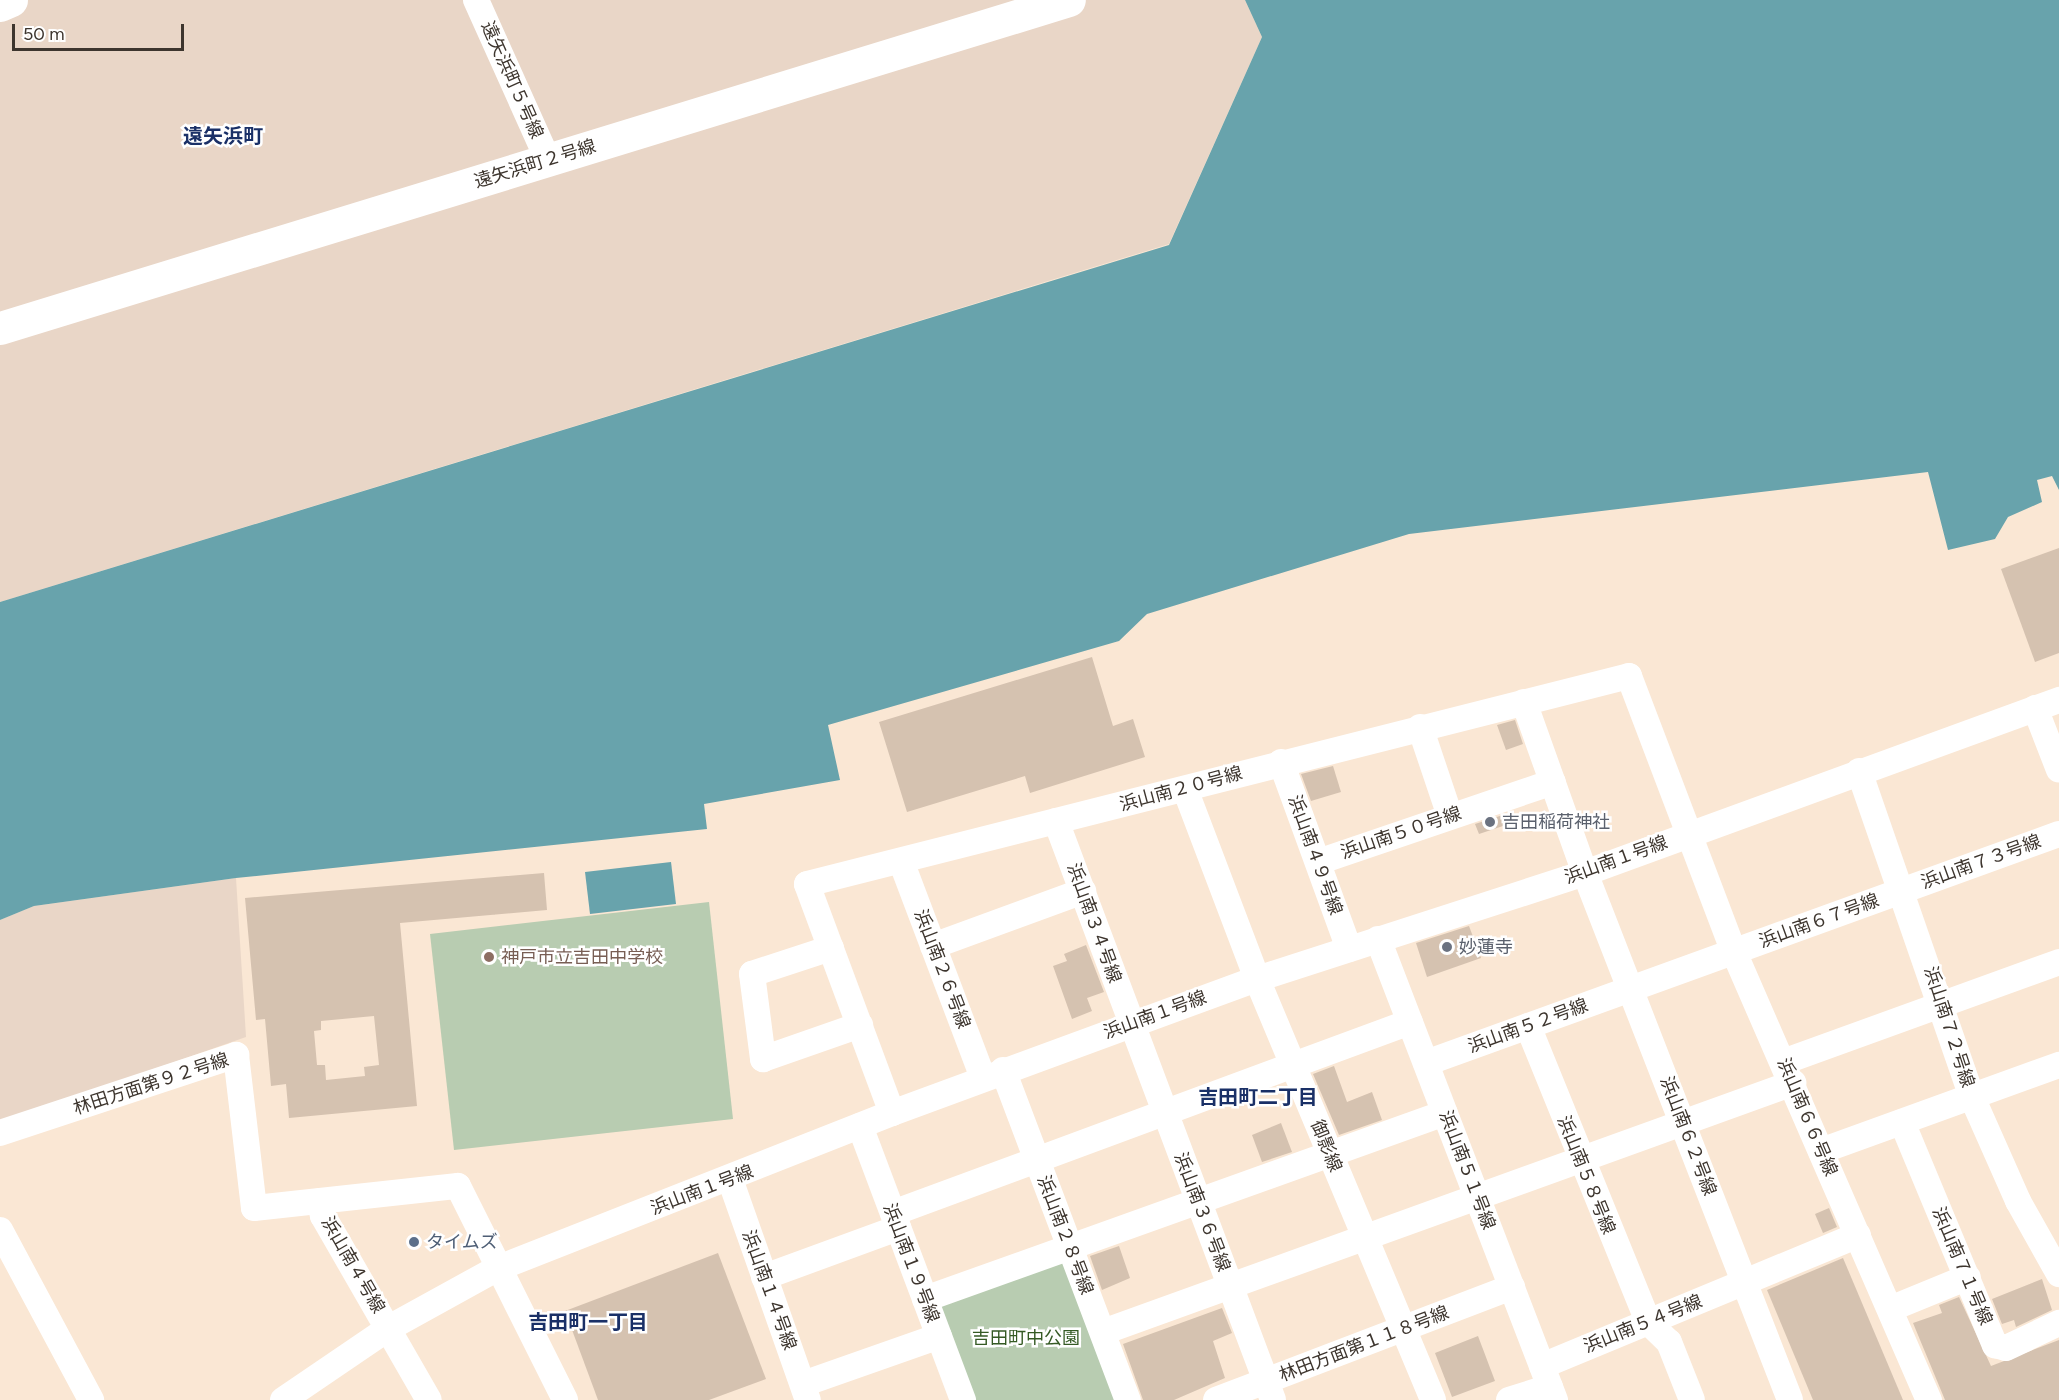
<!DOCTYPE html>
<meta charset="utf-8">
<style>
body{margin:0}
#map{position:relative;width:2059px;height:1400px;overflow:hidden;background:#fae7d4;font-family:Figtree,"Noto Sans JP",sans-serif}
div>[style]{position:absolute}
.industrial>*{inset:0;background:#e9d6c7}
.green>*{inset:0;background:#b8ccb1}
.water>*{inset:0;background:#68a3ac}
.building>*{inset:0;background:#d5c2b0}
.street>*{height:26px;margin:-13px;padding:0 13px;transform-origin:13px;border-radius:13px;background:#fff}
.secondary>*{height:33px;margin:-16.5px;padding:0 16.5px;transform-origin:16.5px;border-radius:16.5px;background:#fff}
.dots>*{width:16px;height:16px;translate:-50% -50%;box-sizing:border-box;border:3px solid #fff;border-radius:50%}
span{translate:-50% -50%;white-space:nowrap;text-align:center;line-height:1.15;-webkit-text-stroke:5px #fff;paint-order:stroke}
.street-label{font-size:18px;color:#3d352e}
.worship-label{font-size:18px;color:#5b616d}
.left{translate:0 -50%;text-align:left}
.education-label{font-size:18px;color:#785e54}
.service-label{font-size:18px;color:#4e5e75}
.park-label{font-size:18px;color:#355a24}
.neighbourhood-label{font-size:20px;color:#1a3067;font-weight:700}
.scale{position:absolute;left:12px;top:24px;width:172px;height:27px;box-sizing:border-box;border:3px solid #3d352e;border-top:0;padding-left:8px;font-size:18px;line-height:21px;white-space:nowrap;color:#3d352e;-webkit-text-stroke:4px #fff;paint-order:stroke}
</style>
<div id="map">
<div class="industrial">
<div style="clip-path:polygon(0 0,1245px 0,1262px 37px,1169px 244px,0 602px)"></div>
<div style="clip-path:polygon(236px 878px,246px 1037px,0 1123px,0 920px,34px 906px)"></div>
</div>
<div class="green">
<div style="clip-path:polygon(709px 902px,733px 1119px,454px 1150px,430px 934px)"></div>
<div style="clip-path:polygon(1062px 1256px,1119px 1400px,973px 1400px,932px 1296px)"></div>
</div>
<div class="water">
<div style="clip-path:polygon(1245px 0,2059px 0,2059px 490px,2052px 476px,2037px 480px,2042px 502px,2008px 517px,1995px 539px,1948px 550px,1928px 472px,1409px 534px,1147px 614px,1119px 641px,828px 725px,840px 780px,704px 804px,707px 829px,236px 878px,34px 906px,0 920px,0 602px,1169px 245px,1262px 37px)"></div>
<div style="clip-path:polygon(671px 862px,676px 904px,590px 914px,585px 872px)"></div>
</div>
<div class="building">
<div style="clip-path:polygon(2059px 548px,2059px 653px,2035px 662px,2001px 569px)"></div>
<div style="clip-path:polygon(1092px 657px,1113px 726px,1133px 719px,1145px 757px,1030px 793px,1025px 776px,907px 812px,879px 722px)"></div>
<div style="clip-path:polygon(1515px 720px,1523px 744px,1506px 750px,1497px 725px)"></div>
<div style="clip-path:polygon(1333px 766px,1341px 792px,1311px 801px,1301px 774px)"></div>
<div style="clip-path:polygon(1503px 815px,1506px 825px,1479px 834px,1475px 824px)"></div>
<div style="clip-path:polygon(evenodd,544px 873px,547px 910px,400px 923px,417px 1106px,289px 1118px,286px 1084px,271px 1086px,265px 1019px,256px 1020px,245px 898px,544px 873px,374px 1016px,379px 1065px,364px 1067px,365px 1076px,326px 1080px,325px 1065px,317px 1065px,314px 1031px,321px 1030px,321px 1021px,374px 1016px)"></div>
<div style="clip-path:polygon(1469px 926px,1481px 958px,1427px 977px,1416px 943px)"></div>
<div style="clip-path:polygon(1086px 945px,1104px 992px,1087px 998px,1092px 1011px,1072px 1019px,1053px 966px,1067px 961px,1064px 954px)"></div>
<div style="clip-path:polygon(1334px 1066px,1347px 1102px,1372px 1092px,1382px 1120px,1339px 1135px,1313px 1074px)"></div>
<div style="clip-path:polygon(1281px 1123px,1292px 1152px,1262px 1162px,1252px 1135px)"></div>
<div style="clip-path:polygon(1829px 1208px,1837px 1227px,1823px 1233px,1815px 1214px)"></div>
<div style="clip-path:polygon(1119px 1246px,1130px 1278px,1102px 1290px,1090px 1256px)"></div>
<div style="clip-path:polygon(718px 1253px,766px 1379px,709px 1400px,598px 1400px,565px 1311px)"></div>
<div style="clip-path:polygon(1843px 1258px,1903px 1400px,1813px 1400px,1767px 1290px)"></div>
<div style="clip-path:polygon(2042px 1279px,2052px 1310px,2016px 1327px,2014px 1320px,2002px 1324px,1992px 1299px)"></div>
<div style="clip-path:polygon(1959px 1297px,1991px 1366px,2059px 1340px,2059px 1400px,1945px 1400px,1913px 1323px,1942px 1313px,1939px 1305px)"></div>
<div style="clip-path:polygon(1222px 1308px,1232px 1333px,1213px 1341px,1225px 1378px,1174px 1400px,1143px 1400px,1123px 1344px)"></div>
<div style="clip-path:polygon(1478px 1336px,1495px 1381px,1452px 1397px,1435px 1353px)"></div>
</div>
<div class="street">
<div style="left:476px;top:0;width:175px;rotate:65.8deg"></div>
<div style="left:1524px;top:702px;width:182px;rotate:70.4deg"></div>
<div style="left:1585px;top:873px;width:565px;rotate:68.74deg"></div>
<div style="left:2035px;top:708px;width:66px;rotate:68.8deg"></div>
<div style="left:1420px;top:727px;width:94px;rotate:71.4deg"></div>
<div style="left:1281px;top:762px;width:199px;rotate:70deg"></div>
<div style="left:1859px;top:771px;width:345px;rotate:70.9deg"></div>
<div style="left:1972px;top:1097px;width:114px;rotate:66.1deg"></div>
<div style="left:2018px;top:1201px;width:84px;rotate:60.7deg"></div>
<div style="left:1185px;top:789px;width:203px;rotate:69.2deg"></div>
<div style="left:1257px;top:979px;width:456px;rotate:67.3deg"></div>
<div style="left:1056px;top:821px;width:618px;rotate:69.45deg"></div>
<div style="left:901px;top:861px;width:232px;rotate:69.3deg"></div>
<div style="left:1318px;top:862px;width:248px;rotate:-18.8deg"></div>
<div style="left:1378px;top:939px;width:494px;rotate:69deg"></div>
<div style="left:933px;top:946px;width:160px;rotate:-20.1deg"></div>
<div style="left:831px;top:948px;width:83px;rotate:161.8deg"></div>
<div style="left:752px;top:974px;width:86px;rotate:82.6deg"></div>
<div style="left:763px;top:1059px;width:103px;rotate:-19.3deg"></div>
<div style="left:1528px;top:1026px;width:319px;rotate:67.9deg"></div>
<div style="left:1648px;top:1322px;width:29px;rotate:44deg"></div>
<div style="left:1669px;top:1342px;width:62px;rotate:68.4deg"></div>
<div style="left:1783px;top:1062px;width:294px;rotate:-19.9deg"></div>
<div style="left:1426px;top:1063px;width:673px;rotate:-19.89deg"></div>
<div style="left:1003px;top:1070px;width:353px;rotate:69.3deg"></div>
<div style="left:892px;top:1113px;width:244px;rotate:-110.4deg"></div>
<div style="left:807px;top:884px;width:848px;rotate:-14.2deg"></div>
<div style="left:1629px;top:676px;width:295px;rotate:69.2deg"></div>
<div style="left:1734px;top:952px;width:489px;rotate:66.5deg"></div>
<div style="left:1902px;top:1122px;width:242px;rotate:67.4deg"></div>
<div style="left:1995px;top:1345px;width:11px;rotate:15deg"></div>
<div style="left:2006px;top:1348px;width:59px;rotate:-25.3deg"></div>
<div style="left:860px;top:1126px;width:293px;rotate:69.4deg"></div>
<div style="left:0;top:1133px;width:249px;rotate:-18.3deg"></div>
<div style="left:236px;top:1055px;width:154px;rotate:83.3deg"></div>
<div style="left:254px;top:1208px;width:205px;rotate:-6.2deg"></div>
<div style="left:458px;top:1186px;width:239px;rotate:63.4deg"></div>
<div style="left:1821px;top:1151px;width:253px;rotate:-19.9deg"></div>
<div style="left:730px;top:1179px;width:234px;rotate:70.6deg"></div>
<div style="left:320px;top:1201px;width:15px;rotate:79deg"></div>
<div style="left:323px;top:1216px;width:212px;rotate:60.1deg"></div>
<div style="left:893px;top:1213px;width:551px;rotate:-20.28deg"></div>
<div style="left:0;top:1230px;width:193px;rotate:61.8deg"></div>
<div style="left:764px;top:1277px;width:143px;rotate:-20.1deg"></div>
<div style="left:925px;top:1299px;width:552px;rotate:-19.68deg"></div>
<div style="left:1890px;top:1309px;width:84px;rotate:-22.3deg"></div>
<div style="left:1103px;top:1332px;width:734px;rotate:-19.84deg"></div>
<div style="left:1542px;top:1366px;width:342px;rotate:-22.5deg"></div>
<div style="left:803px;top:1384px;width:144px;rotate:-19.4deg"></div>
<div style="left:283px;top:1400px;width:128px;rotate:-34.2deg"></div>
<div style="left:389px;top:1328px;width:122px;rotate:-28.9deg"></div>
<div style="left:496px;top:1269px;width:426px;rotate:-21.5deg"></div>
<div style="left:892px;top:1113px;width:389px;rotate:-20.2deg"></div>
<div style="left:1257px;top:979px;width:345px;rotate:-17.9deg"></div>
<div style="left:1585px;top:873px;width:505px;rotate:-20.05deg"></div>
<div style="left:1216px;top:1400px;width:317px;rotate:-20.9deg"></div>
<div style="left:1509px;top:1400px;width:43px;rotate:-17.6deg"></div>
</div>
<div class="secondary">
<div style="left:0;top:5px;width:12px;rotate:-24deg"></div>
<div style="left:0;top:328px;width:1118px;rotate:-17.06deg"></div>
</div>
<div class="dots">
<div style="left:1490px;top:822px;background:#6b7280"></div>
<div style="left:1447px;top:947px;background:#6b7280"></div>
<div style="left:489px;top:957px;background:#8d6e63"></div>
<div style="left:414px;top:1242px;background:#5c6f8a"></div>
</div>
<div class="street-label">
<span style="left:512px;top:80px;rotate:66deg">遠矢浜町５号線</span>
<span style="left:535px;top:164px;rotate:-17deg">遠矢浜町２号線</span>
<span style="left:1181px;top:789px;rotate:-15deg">浜山南２０号線</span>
<span style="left:1401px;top:833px;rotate:-19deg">浜山南５０号線</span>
<span style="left:1315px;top:855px;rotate:70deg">浜山南４９号線</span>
<span style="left:1616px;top:860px;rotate:-20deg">浜山南１号線</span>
<span style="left:1981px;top:862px;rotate:-20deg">浜山南７３号線</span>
<span style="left:1819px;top:921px;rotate:-20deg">浜山南６７号線</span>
<span style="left:1094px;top:923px;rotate:70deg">浜山南３４号線</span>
<span style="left:942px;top:969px;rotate:69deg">浜山南２６号線</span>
<span style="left:1155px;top:1015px;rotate:-20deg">浜山南１号線</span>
<span style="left:1528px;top:1026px;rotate:-20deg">浜山南５２号線</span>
<span style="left:1949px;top:1027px;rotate:72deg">浜山南７２号線</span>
<span style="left:151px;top:1084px;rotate:-18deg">林田方面第９２号線</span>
<span style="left:1807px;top:1117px;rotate:67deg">浜山南６６号線</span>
<span style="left:1688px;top:1136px;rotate:69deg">浜山南６２号線</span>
<span style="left:1326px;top:1146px;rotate:68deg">御影線</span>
<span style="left:1467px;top:1170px;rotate:69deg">浜山南５１号線</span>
<span style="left:1586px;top:1175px;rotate:68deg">浜山南５８号線</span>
<span style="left:702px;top:1190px;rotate:-21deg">浜山南１号線</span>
<span style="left:1202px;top:1212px;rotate:69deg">浜山南３６号線</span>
<span style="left:1065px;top:1235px;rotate:69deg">浜山南２８号線</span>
<span style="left:911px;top:1263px;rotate:69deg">浜山南１９号線</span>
<span style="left:353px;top:1265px;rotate:60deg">浜山南４号線</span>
<span style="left:1962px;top:1266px;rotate:67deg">浜山南７１号線</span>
<span style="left:769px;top:1290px;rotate:70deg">浜山南１４号線</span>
<span style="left:1643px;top:1324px;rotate:-22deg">浜山南５４号線</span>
<span style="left:1364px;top:1344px;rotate:-21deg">林田方面第１１８号線</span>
</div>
<div class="worship-label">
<span class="left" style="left:1502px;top:822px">吉田稲荷神社</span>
<span class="left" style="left:1459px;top:947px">妙蓮寺</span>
</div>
<div class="education-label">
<span class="left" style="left:501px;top:957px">神戸市立吉田中学校</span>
</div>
<div class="service-label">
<span class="left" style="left:426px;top:1242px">タイムズ</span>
</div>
<div class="park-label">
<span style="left:1026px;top:1338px">吉田町中公園</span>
</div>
<div class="neighbourhood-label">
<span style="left:223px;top:136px">遠矢浜町</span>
<span style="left:1258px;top:1097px">吉田町二丁目</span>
<span style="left:588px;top:1322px">吉田町一丁目</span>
</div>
<div class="scale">50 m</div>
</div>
